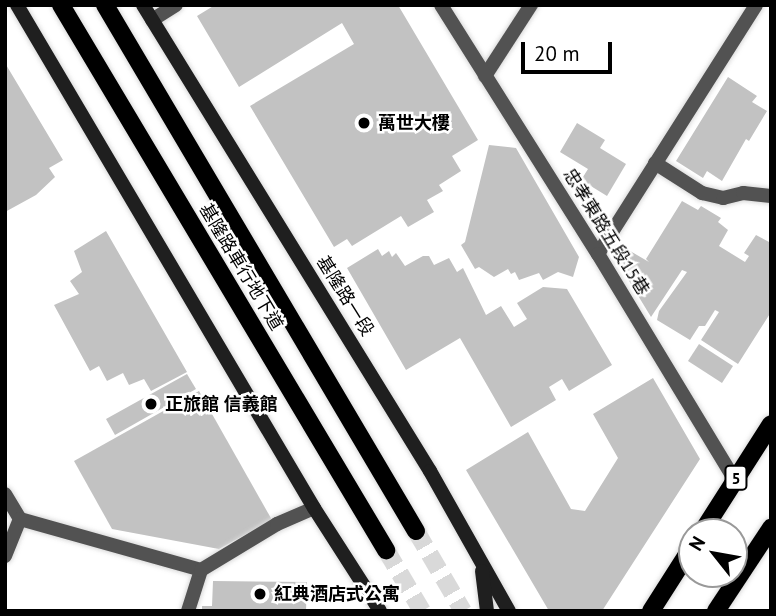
<!DOCTYPE html>
<meta charset="utf-8">
<style>
body{margin:0}
#map{position:relative;width:776px;height:616px;overflow:hidden;background:#fff;font-family:"PT Sans","Noto Sans TC",sans-serif}
div>[style]{position:absolute}
.building>*{inset:0;background:#c2c2c2}
.primary-tunnel>*{height:18px;margin-top:-9px;transform-origin:0;background:repeating-linear-gradient(90deg,#d9d9d9 0 18px,transparent 0 27px)}
.roads{filter:drop-shadow(0 0 2px #dbdbdb) drop-shadow(0 0 2px #dbdbdb)}
.service>*{height:14px;margin:-7px;padding:0 7px;transform-origin:7px;border-radius:7px;background:#525252}
.minor>*{height:14px;margin:-7px;padding:0 7px;transform-origin:7px;border-radius:7px;background:#525252}
.secondary>*{height:14px;margin:-7px;padding:0 7px;transform-origin:7px;border-radius:7px;background:#1f1f1f}
.primary>*{height:18px;margin:-9px;padding:0 9px;transform-origin:9px;border-radius:9px;background:#000}
.dots>*{width:19px;height:19px;translate:-50% -50%;box-sizing:border-box;border:4px solid #fff;border-radius:50%}
span{translate:-50% -50%;white-space:nowrap;text-align:center;line-height:1.15;-webkit-text-stroke:5px #fff;paint-order:stroke}
.shield-label span{padding:2px 5px;background:#fff;border:2px solid;border-radius:5px;-webkit-text-stroke-width:0}
.shield-label{font-size:16px;color:#000;font-weight:700}
.poi-label{font-size:18px;color:#000;font-weight:700}
.left{translate:0 -50%;text-align:left}
.street-label{font-size:18px;color:#000}
.frame{position:absolute;inset:0;border:7px solid #000;pointer-events:none}
.north{position:absolute;left:678px;top:518px;width:70px;height:70px;box-sizing:border-box;background:#fff;border:2px solid #999;border-radius:50%;rotate:301deg;font-size:19px;font-weight:700;line-height:28px;text-align:center;color:#000}
.north::after{content:'';display:block;margin:auto;width:24px;height:32px;background:#000;clip-path:polygon(50% 0,100% 100%,50% 72%,0 100%)}
.scale{position:absolute;left:521px;top:42px;width:91px;height:32px;box-sizing:border-box;border:4px solid #000;border-top:0;padding-left:9px;font-size:21px;line-height:24px;white-space:nowrap;color:#000;-webkit-text-stroke:5px #fff;paint-order:stroke}
</style>
<div id="map">
<div class="building">
<div style="clip-path:polygon(215px 5px,398px 5px,478px 140px,452px 156px,461px 171px,439px 185px,443px 191px,427px 200px,434px 212px,408px 227px,401px 216px,352px 246px,347px 239px,334px 247px,250px 106px,354px 44px,342px 23px,239px 87px,197px 16px)"></div>
<div style="clip-path:polygon(5px 63px,63px 160px,49px 168px,55px 177px,36px 195px,5px 212px)"></div>
<div style="clip-path:polygon(728px 77px,757px 96px,752px 102px,767px 111px,749px 141px,746px 139px,722px 181px,707px 171px,703px 178px,676px 161px)"></div>
<div style="clip-path:polygon(577px 123px,605px 140px,600px 148px,626px 164px,607px 196px,581px 180px,588px 169px,560px 152px)"></div>
<div style="clip-path:polygon(489px 145px,516px 148px,579px 257px,573px 277px,558px 272px,543px 280px,539px 273px,519px 280px,515px 272px,511px 274px,508px 269px,494px 277px,479px 267px,475px 269px,461px 245px,465px 242px)"></div>
<div style="clip-path:polygon(682px 201px,698px 210px,701px 206px,721px 218px,718px 222px,728px 230px,719px 246px,745px 262px,749px 256px,744px 253px,756px 235px,771px 243px,771px 312px,738px 364px,701px 340px,719px 312px,715px 310px,705px 326px,699px 326px,690px 340px,657px 320px,659px 311px,687px 272px,682px 270px,651px 317px,617px 261px,625px 248px,649px 262px,646px 259px)"></div>
<div style="clip-path:polygon(106px 231px,187px 372px,151px 391px,144px 379px,129px 385px,123px 373px,107px 381px,99px 366px,90px 371px,54px 305px,79px 294px,70px 281px,82px 272px,74px 251px)"></div>
<div style="clip-path:polygon(378px 249px,382px 256px,389px 251px,392px 257px,396px 253px,405px 266px,423px 256px,429px 256px,434px 265px,449px 258px,457px 272px,463px 268px,486px 315px,501px 306px,514px 327px,527px 319px,517px 303px,543px 287px,567px 289px,612px 365px,569px 391px,562px 379px,549px 387px,556px 400px,511px 427px,460px 338px,406px 370px,347px 268px)"></div>
<div style="clip-path:polygon(699px 344px,733px 366px,722px 383px,688px 361px)"></div>
<div style="clip-path:polygon(187px 374px,196px 389px,115px 435px,106px 419px)"></div>
<div style="clip-path:polygon(653px 378px,700px 459px,602px 611px,549px 611px,466px 470px,528px 432px,571px 509px,585px 511px,618px 458px,593px 414px)"></div>
<div style="clip-path:polygon(199px 391px,272px 520px,219px 549px,112px 529px,74px 461px)"></div>
<div style="clip-path:polygon(213px 581px,307px 582px,306px 611px,202px 611px,202px 606px,212px 606px)"></div>
</div>
<div class="primary-tunnel">
<div style="left:416px;top:531px;width:93px;rotate:59.6deg"></div>
<div style="left:386px;top:550px;width:71px;rotate:59.5deg"></div>
</div>
<div class="roads">
<div class="service">
<div style="left:485px;top:76px;width:85px;rotate:-57.1deg"></div>
<div style="left:655px;top:163px;width:56px;rotate:32.6deg"></div>
<div style="left:702px;top:193px;width:22px;rotate:13deg"></div>
<div style="left:723px;top:198px;width:21px;rotate:-14deg"></div>
<div style="left:743px;top:193px;width:28px;rotate:6deg"></div>
<div style="left:598px;top:254px;width:295px;rotate:-57.6deg"></div>
<div style="left:5px;top:494px;width:29px;rotate:59deg"></div>
<div style="left:20px;top:519px;width:188px;rotate:15.7deg"></div>
<div style="left:5px;top:556px;width:40px;rotate:-68deg"></div>
</div>
<div class="minor">
<div style="left:441px;top:5px;width:294px;rotate:57.8deg"></div>
<div style="left:598px;top:254px;width:264px;rotate:58.8deg"></div>
<div style="left:152px;top:20px;width:28px;rotate:-32deg"></div>
<div style="left:188px;top:611px;width:43px;rotate:-72.4deg"></div>
<div style="left:201px;top:570px;width:89px;rotate:-31.2deg"></div>
<div style="left:277px;top:524px;width:40px;rotate:-23.4deg"></div>
</div>
<div class="secondary">
<div style="left:17px;top:5px;width:584px;rotate:59.44deg"></div>
<div style="left:314px;top:508px;width:122px;rotate:57.3deg"></div>
<div style="left:143px;top:5px;width:547px;rotate:58.37deg"></div>
<div style="left:430px;top:471px;width:161px;rotate:60.6deg"></div>
<div style="left:482px;top:571px;width:40px;rotate:82.9deg"></div>
</div>
<div class="primary">
<div style="left:61px;top:5px;width:635px;rotate:59.19deg"></div>
<div style="left:105px;top:5px;width:611px;rotate:59.41deg"></div>
<div style="left:702px;top:532px;width:128px;rotate:-57.4deg"></div>
<div style="left:651px;top:611px;width:76px;rotate:-57.4deg"></div>
<div style="left:716px;top:611px;width:100px;rotate:-56.5deg"></div>
</div>
</div>
<div class="dots">
<div style="left:364px;top:123px;background:#000"></div>
<div style="left:151px;top:404px;background:#000"></div>
<div style="left:260px;top:594px;background:#000"></div>
</div>
<div class="shield-label">
<span style="left:736px;top:478px">5</span>
</div>
<div class="poi-label">
<span class="left" style="left:378px;top:123px">萬世大樓</span>
<span class="left" style="left:165px;top:404px">正旅館 信義館</span>
<span class="left" style="left:274px;top:594px">紅典酒店式公寓</span>
</div>
<div class="street-label">
<span style="left:606px;top:232px;rotate:58deg">忠孝東路五段15巷</span>
<span style="left:241px;top:267px;rotate:59deg">基隆路車行地下道</span>
<span style="left:345px;top:296px;rotate:58deg">基隆路一段</span>
</div>
<div class="frame"></div>
<div class="north">N</div>
<div class="scale">20 m</div>
</div>
